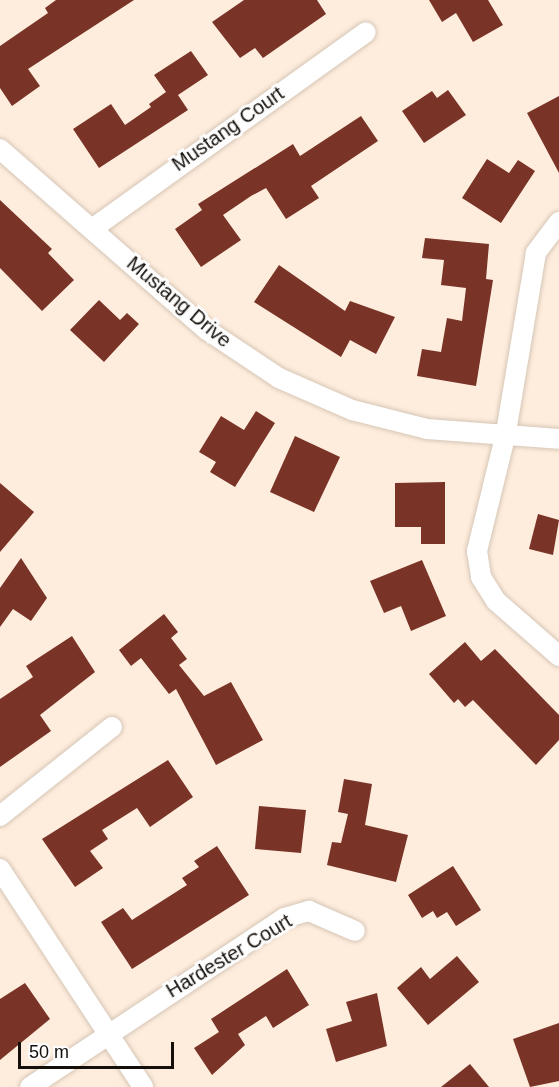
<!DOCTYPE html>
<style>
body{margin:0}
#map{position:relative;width:559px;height:1087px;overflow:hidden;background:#feeddd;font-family:Arial,sans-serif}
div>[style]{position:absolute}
.building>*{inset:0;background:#793427}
.roads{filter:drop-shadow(0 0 2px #d6c6b6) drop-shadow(0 0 2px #d6c6b6)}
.street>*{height:20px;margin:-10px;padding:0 10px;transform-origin:10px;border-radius:10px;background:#fff}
span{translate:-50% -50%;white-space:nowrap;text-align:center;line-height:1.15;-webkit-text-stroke:6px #fdfdfd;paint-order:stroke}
.street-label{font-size:20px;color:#150f0a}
.scale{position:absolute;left:18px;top:1042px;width:156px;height:27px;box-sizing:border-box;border:3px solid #150f0a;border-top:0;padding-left:8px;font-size:18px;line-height:21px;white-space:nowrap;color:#150f0a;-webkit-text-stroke:4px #fdfdfd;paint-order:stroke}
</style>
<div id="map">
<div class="building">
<div style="clip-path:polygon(56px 0,134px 0,28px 69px,40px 86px,12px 106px,0 88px,0 46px,48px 13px,45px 8px)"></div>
<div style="clip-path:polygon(244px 0,317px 0,326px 14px,263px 58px,255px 48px,240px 58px,212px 22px)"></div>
<div style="clip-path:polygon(429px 0,488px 0,503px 25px,473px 42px,456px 13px,442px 22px)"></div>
<div style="clip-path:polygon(191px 51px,208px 75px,178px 95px,188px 110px,99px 168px,73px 129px,111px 104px,125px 125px,151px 107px,149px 104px,166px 92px,154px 75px)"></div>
<div style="clip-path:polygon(448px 90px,466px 115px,424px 143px,402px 111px,432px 91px,437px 98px)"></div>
<div style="clip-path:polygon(559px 96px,559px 173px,527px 113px)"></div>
<div style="clip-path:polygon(361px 116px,378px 141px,311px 186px,319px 198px,286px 219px,266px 188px,251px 196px,223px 215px,241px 240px,201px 267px,175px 229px,202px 210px,198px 204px,293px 144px,300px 156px)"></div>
<div style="clip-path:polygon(487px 159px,509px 173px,518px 160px,535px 171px,501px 223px,462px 198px)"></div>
<div style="clip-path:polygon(0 200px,52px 249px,48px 253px,74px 280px,42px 311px,0 268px)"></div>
<div style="clip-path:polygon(425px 238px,489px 244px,486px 279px,493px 280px,476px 386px,417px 376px,422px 349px,441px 352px,447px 318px,462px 321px,466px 288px,441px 285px,444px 260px,422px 258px)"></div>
<div style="clip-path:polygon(279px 265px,345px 311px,350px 301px,395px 317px,376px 354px,350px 340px,341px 357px,254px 302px)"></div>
<div style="clip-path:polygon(99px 300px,120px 320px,127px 313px,139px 324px,104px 362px,70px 330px)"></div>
<div style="clip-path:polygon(256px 411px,275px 423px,235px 487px,210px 472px,216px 462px,199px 452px,221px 416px,244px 430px)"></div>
<div style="clip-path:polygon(295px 436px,340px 457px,314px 512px,270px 492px)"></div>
<div style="clip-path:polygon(445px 482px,445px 544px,421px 544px,421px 527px,395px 527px,395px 483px)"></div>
<div style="clip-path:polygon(0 483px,34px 512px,0 552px)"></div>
<div style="clip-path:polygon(538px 514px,559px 520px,553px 555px,529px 549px)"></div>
<div style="clip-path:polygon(21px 558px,47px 598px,31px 621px,13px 609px,0 627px,0 588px)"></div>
<div style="clip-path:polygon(422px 560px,446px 616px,411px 631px,401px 606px,384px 613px,370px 581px)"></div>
<div style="clip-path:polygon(164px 614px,178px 632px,171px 638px,187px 659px,179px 665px,204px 696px,231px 682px,263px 740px,216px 765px,176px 689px,169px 694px,141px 658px,131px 666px,119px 650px)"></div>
<div style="clip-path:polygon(72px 636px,95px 672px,40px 715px,51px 731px,0 767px,0 699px,33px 677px,26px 666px)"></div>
<div style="clip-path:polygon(465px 642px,481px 661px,495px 649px,559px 715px,559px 740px,536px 765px,473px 700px,465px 707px,458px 699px,454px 703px,429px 674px)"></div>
<div style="clip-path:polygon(168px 760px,193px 797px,150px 827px,137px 808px,102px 830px,108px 839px,90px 851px,103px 868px,75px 887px,42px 839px)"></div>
<div style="clip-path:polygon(344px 779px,372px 784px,365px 825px,408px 835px,396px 882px,327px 865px,332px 842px,341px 843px,348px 814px,338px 812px)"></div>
<div style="clip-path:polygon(259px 806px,306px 810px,301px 853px,255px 849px)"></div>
<div style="clip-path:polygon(217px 846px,249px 895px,132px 969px,101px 922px,123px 908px,132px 920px,187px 885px,182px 878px,199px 867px,194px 861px)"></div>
<div style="clip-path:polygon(453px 866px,481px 910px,456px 926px,447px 912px,437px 918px,433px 911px,422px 918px,408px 895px)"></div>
<div style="clip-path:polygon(457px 956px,479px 982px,428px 1025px,397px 988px,421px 967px,430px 979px)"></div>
<div style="clip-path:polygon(287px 969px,309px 1005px,273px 1028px,266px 1016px,238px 1034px,245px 1045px,212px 1075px,194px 1048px,219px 1032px,211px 1019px)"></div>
<div style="clip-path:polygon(25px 983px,50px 1019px,0 1060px,0 999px)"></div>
<div style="clip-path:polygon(377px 993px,387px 1046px,336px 1062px,326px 1029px,352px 1021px,346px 1002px)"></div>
<div style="clip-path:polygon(559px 1023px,559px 1081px,530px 1087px,513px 1039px)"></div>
<div style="clip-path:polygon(470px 1064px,489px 1087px,441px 1087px)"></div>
</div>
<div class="roads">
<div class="street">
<div style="left:0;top:149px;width:275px;rotate:41.2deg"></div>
<div style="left:207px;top:330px;width:87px;rotate:33.7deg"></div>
<div style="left:279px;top:378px;width:80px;rotate:23.7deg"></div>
<div style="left:352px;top:410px;width:77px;rotate:14.2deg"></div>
<div style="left:427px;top:429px;width:132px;rotate:4.3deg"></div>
<div style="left:559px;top:222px;width:39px;rotate:127deg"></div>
<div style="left:536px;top:253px;width:182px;rotate:99.5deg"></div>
<div style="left:506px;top:433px;width:122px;rotate:103.8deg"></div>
<div style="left:477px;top:551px;width:26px;rotate:81deg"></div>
<div style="left:481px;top:577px;width:28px;rotate:58deg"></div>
<div style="left:496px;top:601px;width:84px;rotate:41.1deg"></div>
<div style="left:92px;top:229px;width:337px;rotate:-35.7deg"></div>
<div style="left:0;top:816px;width:143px;rotate:-38.5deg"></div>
<div style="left:0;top:869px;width:261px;rotate:56.7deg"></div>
<div style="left:30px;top:1087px;width:305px;rotate:-33.6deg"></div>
<div style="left:284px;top:918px;width:26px;rotate:-16deg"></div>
<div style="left:309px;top:911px;width:50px;rotate:23.5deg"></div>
</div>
</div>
<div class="street-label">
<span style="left:228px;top:129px;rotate:-35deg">Mustang Court</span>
<span style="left:179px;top:302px;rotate:40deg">Mustang Drive</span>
<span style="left:229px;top:956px;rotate:-31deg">Hardester Court</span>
</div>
<div class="scale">50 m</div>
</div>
